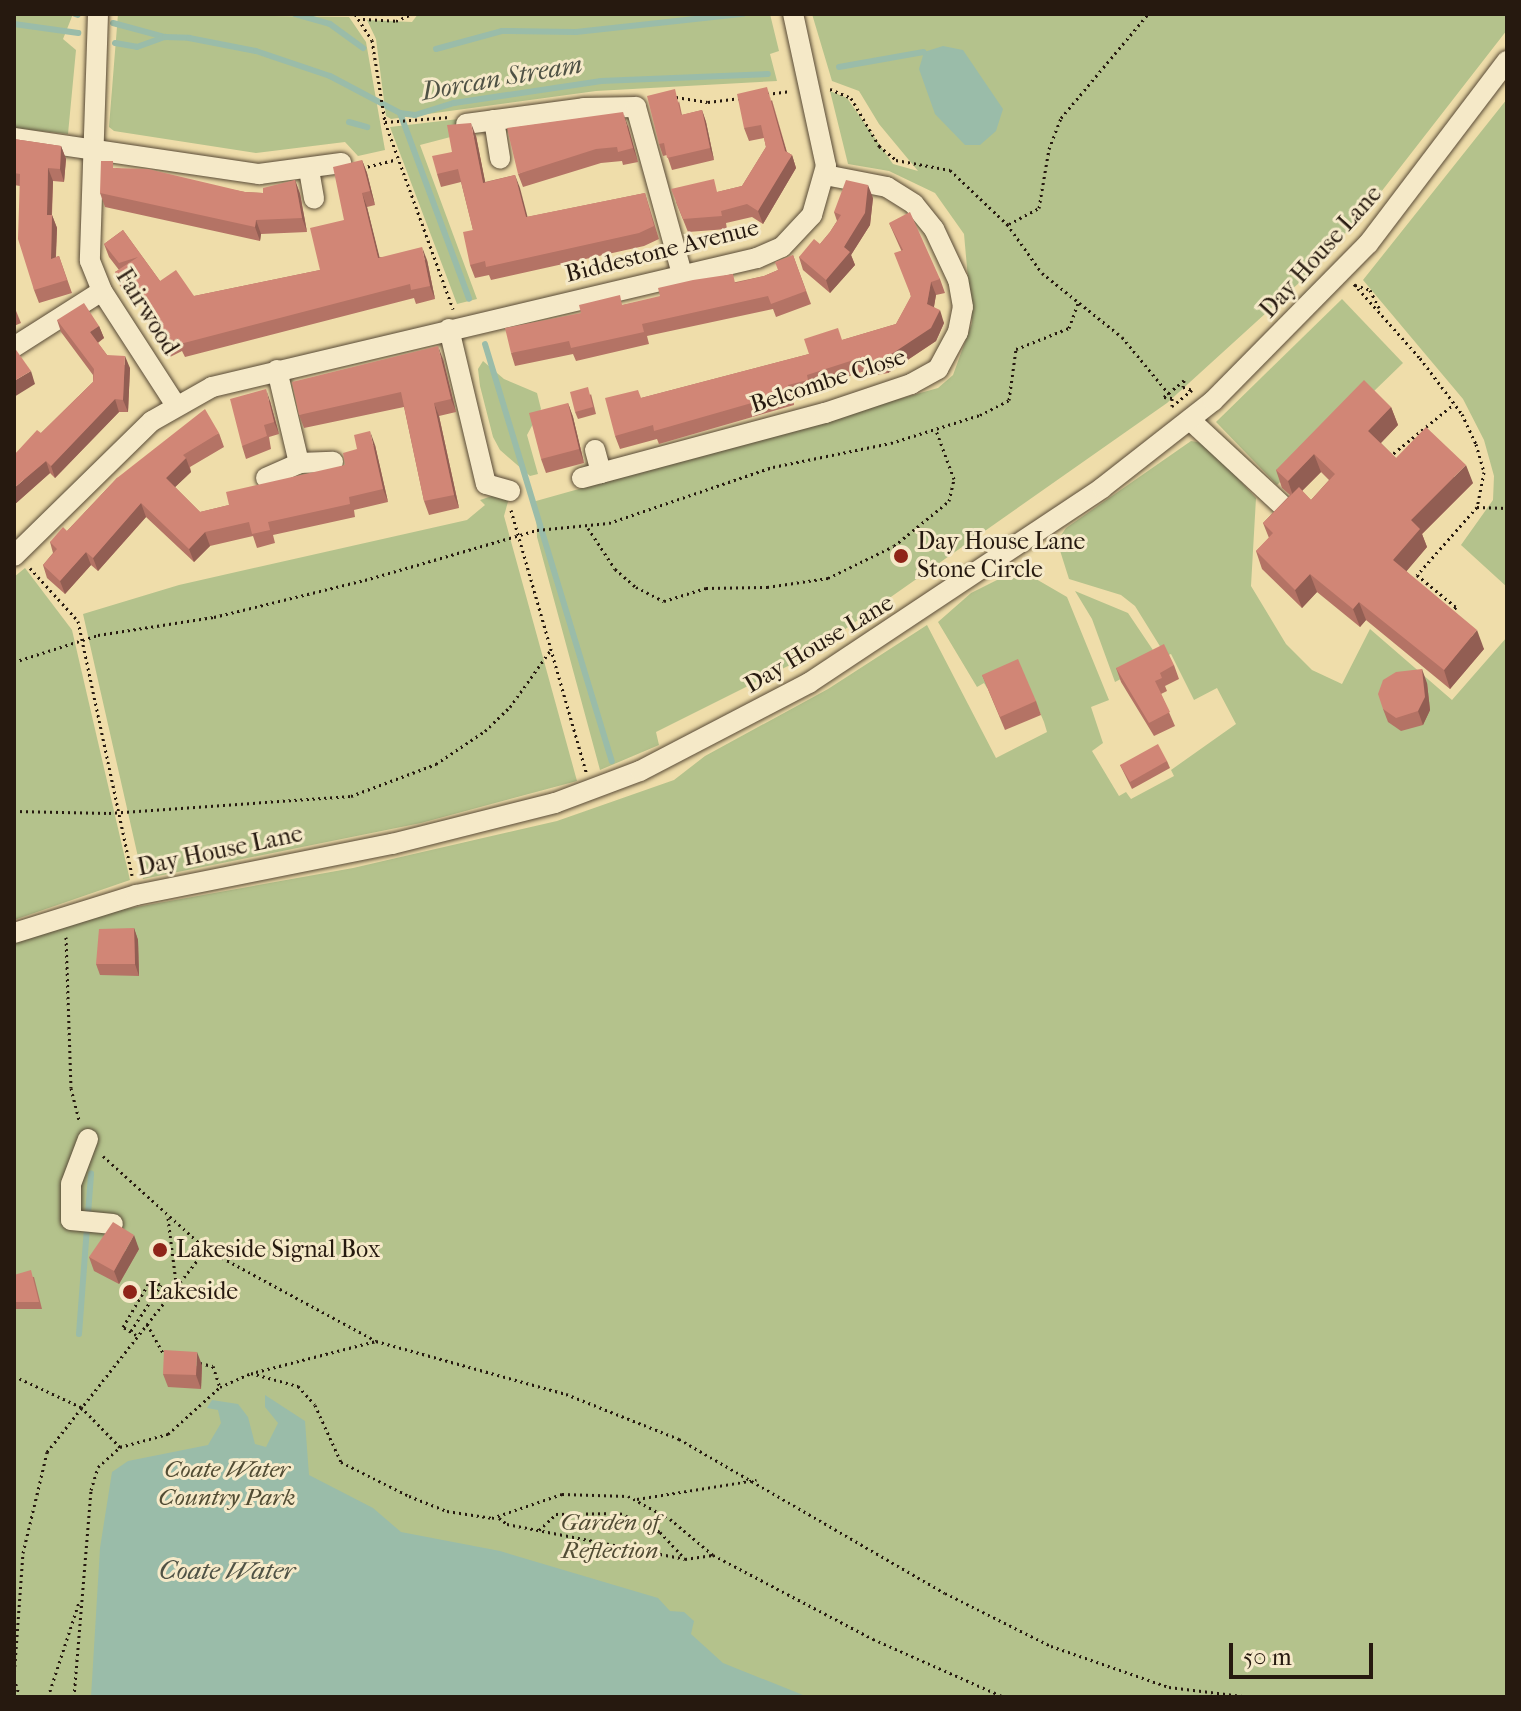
<!DOCTYPE html>
<style>
body{margin:0}
#map{position:relative;width:1521px;height:1711px;overflow:hidden;background:#efddaa;font-family:"IM FELL French Canon",serif}
div>[style]{position:absolute}
.green>*{inset:0;background:#b4c28c}
.water>*{inset:0;background:#9abca9}
.stream>*{height:6px;margin:-3px;padding:0 3px;transform-origin:3px;border-radius:3px;background:#9abca9}
.path>*{height:3px;margin-top:-1.5px;transform-origin:0;background:repeating-linear-gradient(90deg,#26190f 0 2px,transparent 0 6px)}
.roads{filter:drop-shadow(0 0 2px #584a36) drop-shadow(0 0 2px #584a36)}
.minor>*{height:20px;margin:-10px;padding:0 10px;transform-origin:10px;border-radius:10px;background:#f5e9c8}
.wall>*{inset:0;background:#b47365}
.shaded-wall>*{inset:0;background:#925e53}
.building>*{inset:0;background:#d18676}
.dots>*{width:22px;height:22px;translate:-50% -50%;box-sizing:border-box;border:4px solid #f5e9c8;border-radius:50%}
span{translate:-50% -50%;white-space:nowrap;text-align:center;line-height:1.15;-webkit-text-stroke:6px #f5e9c8;paint-order:stroke}
.street-label{font-size:24px;color:#26190f}
.poi-label{font-size:24px;color:#26190f}
.left{translate:0 -50%;text-align:left}
.park-label{font-size:24px;color:#514c34;font-style:italic}
.water-label{font-size:26px;color:#4f5245;font-style:italic}
.frame{position:absolute;inset:0;border:16px solid #26190f;pointer-events:none}
.scale{position:absolute;left:1229px;top:1643px;width:144px;height:36px;box-sizing:border-box;border:4px solid #26190f;border-top:0;padding-left:10px;font-size:24px;line-height:28px;white-space:nowrap;color:#26190f;-webkit-text-stroke:6px #f5e9c8;paint-order:stroke}
</style>
<div id="map">
<div class="green">
<div style="clip-path:polygon(14px 14px,73px 14px,63px 39px,76px 50px,68px 134px,14px 128px)"></div>
<div style="clip-path:polygon(118px 14px,349px 17px,366px 42px,385px 150px,358px 156px,345px 142px,256px 153px,114px 131px,109px 127px)"></div>
<div style="clip-path:polygon(418px 14px,770px 14px,779px 51px,770px 54px,777px 81px,596px 91px,391px 119px,386px 116px,376px 39px,367px 20px,412px 22px)"></div>
<div style="clip-path:polygon(812px 14px,1507px 14px,1507px 30px,1367px 210px,1300px 282px,1167px 403px,804px 658px,656px 732px,659px 745px,600px 770px,537px 537px,536px 501px,938px 388px,953px 375px,972px 323px,964px 234px,935px 193px,889px 171px,848px 164px,830px 91px,847px 98px,893px 164px,918px 171px,879px 124px,859px 91px,832px 81px)"></div>
<div style="clip-path:polygon(1507px 99px,1507px 587px,1461px 545px,1493px 500px,1494px 476px,1484px 440px,1463px 399px,1363px 280px)"></div>
<div style="clip-path:polygon(459px 119px,462px 134px,420px 145px,477px 299px,457px 304px,390px 127px)"></div>
<div style="clip-path:polygon(1342px 299px,1403px 363px,1277px 485px,1216px 422px)"></div>
<div style="clip-path:polygon(483px 361px,504px 379px,537px 393px,541px 409px,527px 435px,538px 474px,530px 476px,500px 450px,493px 437px,480px 386px,478px 369px)"></div>
<div style="clip-path:polygon(1191px 441px,1207px 444px,1256px 498px,1251px 586px,1286px 644px,1312px 670px,1342px 684px,1370px 629px,1452px 700px,1507px 637px,1507px 1697px,14px 1697px,14px 941px,86px 916px,353px 868px,557px 821px,674px 780px,705px 756px,828px 689px,927px 625px,996px 758px,1047px 732px,1044px 722px,1023px 673px,987px 688px,984px 683px,977px 687px,938px 622px,971px 593px,1003px 577px,1036px 579px,1067px 597px,1109px 700px,1091px 707px,1103px 743px,1092px 751px,1119px 796px,1126px 792px,1131px 799px,1174px 776px,1171px 770px,1236px 724px,1217px 688px,1194px 700px,1171px 654px,1166px 656px,1135px 606px,1121px 595px,1069px 579px,1057px 541px,1066px 528px)"></div>
<div style="clip-path:polygon(495px 495px,509px 498px,504px 516px,577px 781px,421px 823px,143px 879px,83px 614px,179px 585px,467px 520px,485px 505px,480px 500px)"></div>
<div style="clip-path:polygon(25px 568px,72px 630px,130px 880px,14px 920px,14px 577px)"></div>
<div style="clip-path:polygon(1075px 591px,1128px 613px,1159px 659px,1115px 682px,1092px 619px)"></div>
</div>
<div class="water">
<div style="clip-path:polygon(943px 46px,963px 50px,1003px 109px,996px 131px,980px 145px,965px 145px,935px 114px,919px 69px,924px 52px)"></div>
<div style="clip-path:polygon(265px 1395px,305px 1421px,309px 1475px,373px 1508px,401px 1532px,500px 1551px,658px 1598px,670px 1611px,684px 1612px,694px 1621px,691px 1634px,723px 1663px,808px 1697px,91px 1697px,100px 1548px,112px 1472px,128px 1461px,208px 1445px,221px 1423px,218px 1410px,207px 1408px,212px 1400px,238px 1404px,248px 1417px,255px 1444px,266px 1447px,278px 1423px,265px 1407px)"></div>
</div>
<div class="stream">
<div style="left:75px;top:14px;width:3px;rotate:18deg"></div>
<div style="left:295px;top:14px;width:36px;rotate:16deg"></div>
<div style="left:330px;top:24px;width:41px;rotate:36deg"></div>
<div style="left:113px;top:23px;width:54px;rotate:15.1deg"></div>
<div style="left:14px;top:24px;width:65px;rotate:8deg"></div>
<div style="left:115px;top:43px;width:22px;rotate:10deg"></div>
<div style="left:137px;top:47px;width:30px;rotate:-20deg"></div>
<div style="left:165px;top:37px;width:24px;rotate:2deg"></div>
<div style="left:189px;top:38px;width:68px;rotate:11deg"></div>
<div style="left:256px;top:51px;width:78px;rotate:18.7deg"></div>
<div style="left:330px;top:76px;width:79px;rotate:27.9deg"></div>
<div style="left:400px;top:113px;width:15px;rotate:8deg"></div>
<div style="left:415px;top:115px;width:41px;rotate:-17.1deg"></div>
<div style="left:454px;top:103px;width:149px;rotate:-8.5deg"></div>
<div style="left:601px;top:81px;width:167px;rotate:-2.4deg"></div>
<div style="left:436px;top:49px;width:68px;rotate:-15.3deg"></div>
<div style="left:502px;top:31px;width:74px;rotate:0.8deg"></div>
<div style="left:576px;top:32px;width:168px;rotate:-6.2deg"></div>
<div style="left:839px;top:67px;width:86px;rotate:-10deg"></div>
<div style="left:400px;top:113px;width:198px;rotate:69.6deg"></div>
<div style="left:349px;top:122px;width:19px;rotate:16deg"></div>
<div style="left:485px;top:344px;width:436px;rotate:73.1deg"></div>
<div style="left:79px;top:1334px;width:161px;rotate:-85.7deg"></div>
</div>
<div class="path">
<div style="left:355px;top:14px;width:31px;rotate:57deg"></div>
<div style="left:372px;top:40px;width:83px;rotate:81deg"></div>
<div style="left:385px;top:122px;width:65px;rotate:-4.4deg"></div>
<div style="left:363px;top:19px;width:33px;rotate:3deg"></div>
<div style="left:396px;top:21px;width:17px;rotate:-24deg"></div>
<div style="left:830px;top:89px;width:23px;rotate:23deg"></div>
<div style="left:851px;top:98px;width:56px;rotate:59.7deg"></div>
<div style="left:879px;top:146px;width:22px;rotate:39deg"></div>
<div style="left:896px;top:160px;width:55px;rotate:10.5deg"></div>
<div style="left:950px;top:170px;width:79px;rotate:43.5deg"></div>
<div style="left:1007px;top:224px;width:60px;rotate:54.5deg"></div>
<div style="left:1042px;top:273px;width:102px;rotate:38.7deg"></div>
<div style="left:1122px;top:337px;width:74px;rotate:50.5deg"></div>
<div style="left:767px;top:94px;width:24px;rotate:-7deg"></div>
<div style="left:676px;top:97px;width:32px;rotate:9deg"></div>
<div style="left:708px;top:102px;width:31px;rotate:-7deg"></div>
<div style="left:385px;top:122px;width:199px;rotate:70deg"></div>
<div style="left:362px;top:168px;width:36px;rotate:-14deg"></div>
<div style="left:1009px;top:224px;width:34px;rotate:-28deg"></div>
<div style="left:1039px;top:208px;width:60px;rotate:-80.4deg"></div>
<div style="left:1049px;top:149px;width:33px;rotate:-69deg"></div>
<div style="left:1061px;top:118px;width:136px;rotate:-50.1deg"></div>
<div style="left:1354px;top:284px;width:99px;rotate:48.3deg"></div>
<div style="left:1420px;top:358px;width:70px;rotate:53.1deg"></div>
<div style="left:1462px;top:414px;width:33px;rotate:65deg"></div>
<div style="left:1476px;top:444px;width:29px;rotate:74deg"></div>
<div style="left:1484px;top:472px;width:36px;rotate:101deg"></div>
<div style="left:1477px;top:507px;width:91px;rotate:131.4deg"></div>
<div style="left:1417px;top:575px;width:50px;rotate:39.4deg"></div>
<div style="left:1456px;top:607px;width:6px;rotate:129deg"></div>
<div style="left:1355px;top:285px;width:16px;rotate:18deg"></div>
<div style="left:1370px;top:290px;width:20px;rotate:63deg"></div>
<div style="left:1184px;top:380px;width:7px;rotate:98deg"></div>
<div style="left:1183px;top:387px;width:9px;rotate:18deg"></div>
<div style="left:1192px;top:390px;width:26px;rotate:141deg"></div>
<div style="left:1172px;top:406px;width:8px;rotate:-90deg"></div>
<div style="left:1172px;top:398px;width:8px;rotate:-173deg"></div>
<div style="left:1164px;top:397px;width:26px;rotate:-40deg"></div>
<div style="left:1389px;top:457px;width:84px;rotate:-39.2deg"></div>
<div style="left:1477px;top:507px;width:30px;rotate:2deg"></div>
<div style="left:511px;top:510px;width:273px;rotate:74deg"></div>
<div style="left:588px;top:528px;width:49px;rotate:56.6deg"></div>
<div style="left:615px;top:569px;width:28px;rotate:41deg"></div>
<div style="left:636px;top:587px;width:31px;rotate:27deg"></div>
<div style="left:664px;top:601px;width:44px;rotate:-17.2deg"></div>
<div style="left:706px;top:588px;width:61px;rotate:-0.9deg"></div>
<div style="left:767px;top:587px;width:62px;rotate:-8.4deg"></div>
<div style="left:828px;top:578px;width:73px;rotate:-25.9deg"></div>
<div style="left:894px;top:546px;width:71px;rotate:-39.3deg"></div>
<div style="left:949px;top:501px;width:23px;rotate:-77deg"></div>
<div style="left:954px;top:479px;width:52px;rotate:-110.2deg"></div>
<div style="left:30px;top:568px;width:72px;rotate:47.8deg"></div>
<div style="left:78px;top:621px;width:260px;rotate:78deg"></div>
<div style="left:14px;top:662px;width:88px;rotate:-17.8deg"></div>
<div style="left:98px;top:635px;width:117px;rotate:-8.8deg"></div>
<div style="left:214px;top:617px;width:155px;rotate:-13.8deg"></div>
<div style="left:365px;top:580px;width:179px;rotate:-16.2deg"></div>
<div style="left:537px;top:530px;width:72px;rotate:-5.6deg"></div>
<div style="left:609px;top:523px;width:173px;rotate:-18.9deg"></div>
<div style="left:773px;top:467px;width:120px;rotate:-11.5deg"></div>
<div style="left:891px;top:443px;width:93px;rotate:-17.5deg"></div>
<div style="left:980px;top:415px;width:33px;rotate:-27deg"></div>
<div style="left:1009px;top:400px;width:51px;rotate:-82.2deg"></div>
<div style="left:1016px;top:349px;width:57px;rotate:-21.6deg"></div>
<div style="left:1069px;top:328px;width:29px;rotate:-70deg"></div>
<div style="left:14px;top:811px;width:95px;rotate:1.2deg"></div>
<div style="left:109px;top:813px;width:243px;rotate:-4deg"></div>
<div style="left:351px;top:796px;width:91px;rotate:-20.6deg"></div>
<div style="left:436px;top:764px;width:59px;rotate:-34deg"></div>
<div style="left:485px;top:731px;width:35px;rotate:-44deg"></div>
<div style="left:510px;top:707px;width:69px;rotate:-54.5deg"></div>
<div style="left:66px;top:937px;width:151px;rotate:88.1deg"></div>
<div style="left:71px;top:1088px;width:33px;rotate:76deg"></div>
<div style="left:103px;top:1156px;width:139px;rotate:42.1deg"></div>
<div style="left:206px;top:1249px;width:193px;rotate:28.4deg"></div>
<div style="left:376px;top:1341px;width:197px;rotate:15.6deg"></div>
<div style="left:566px;top:1394px;width:122px;rotate:21.7deg"></div>
<div style="left:679px;top:1439px;width:307px;rotate:30.1deg"></div>
<div style="left:945px;top:1593px;width:119px;rotate:26.6deg"></div>
<div style="left:1051px;top:1646px;width:125px;rotate:19.2deg"></div>
<div style="left:1169px;top:1687px;width:82px;rotate:7deg"></div>
<div style="left:168px;top:1218px;width:64px;rotate:82.9deg"></div>
<div style="left:153px;top:1280px;width:19px;rotate:35deg"></div>
<div style="left:147px;top:1324px;width:35px;rotate:61deg"></div>
<div style="left:131px;top:1331px;width:55px;rotate:-56.9deg"></div>
<div style="left:136px;top:1335px;width:15px;rotate:-148deg"></div>
<div style="left:123px;top:1327px;width:56px;rotate:-59.7deg"></div>
<div style="left:200px;top:1363px;width:13px;rotate:13deg"></div>
<div style="left:213px;top:1366px;width:22px;rotate:72deg"></div>
<div style="left:256px;top:1372px;width:124px;rotate:-14.5deg"></div>
<div style="left:14px;top:1376px;width:74px;rotate:24.8deg"></div>
<div style="left:81px;top:1407px;width:56px;rotate:45.7deg"></div>
<div style="left:637px;top:1499px;width:121px;rotate:-9.1deg"></div>
<div style="left:499px;top:1518px;width:10px;rotate:37deg"></div>
<div style="left:507px;top:1524px;width:181px;rotate:11.1deg"></div>
<div style="left:685px;top:1559px;width:28px;rotate:-8deg"></div>
<div style="left:539px;top:1530px;width:23px;rotate:-43deg"></div>
<div style="left:556px;top:1514px;width:64px;rotate:-0.9deg"></div>
<div style="left:620px;top:1513px;width:44px;rotate:25.4deg"></div>
<div style="left:660px;top:1532px;width:37px;rotate:47deg"></div>
<div style="left:20px;top:1697px;width:20px;rotate:-108deg"></div>
<div style="left:14px;top:1678px;width:125px;rotate:-85.9deg"></div>
<div style="left:23px;top:1553px;width:104px;rotate:-76.6deg"></div>
<div style="left:47px;top:1452px;width:258px;rotate:-51.9deg"></div>
<div style="left:48px;top:1697px;width:100px;rotate:-71.9deg"></div>
<div style="left:74px;top:1697px;width:208px;rotate:-85.3deg"></div>
<div style="left:91px;top:1490px;width:24px;rotate:-73deg"></div>
<div style="left:98px;top:1467px;width:30px;rotate:-42deg"></div>
<div style="left:120px;top:1447px;width:50px;rotate:-15.2deg"></div>
<div style="left:168px;top:1434px;width:70px;rotate:-42.1deg"></div>
<div style="left:220px;top:1387px;width:34px;rotate:-24deg"></div>
<div style="left:251px;top:1373px;width:49px;rotate:15.5deg"></div>
<div style="left:298px;top:1386px;width:25px;rotate:48deg"></div>
<div style="left:315px;top:1405px;width:63px;rotate:65.5deg"></div>
<div style="left:341px;top:1462px;width:76px;rotate:26.6deg"></div>
<div style="left:409px;top:1496px;width:41px;rotate:21.5deg"></div>
<div style="left:447px;top:1511px;width:46px;rotate:8.8deg"></div>
<div style="left:492px;top:1518px;width:74px;rotate:-18.9deg"></div>
<div style="left:562px;top:1494px;width:66px;rotate:1.7deg"></div>
<div style="left:628px;top:1496px;width:48px;rotate:28.7deg"></div>
<div style="left:670px;top:1519px;width:56px;rotate:39.9deg"></div>
<div style="left:713px;top:1555px;width:181px;rotate:27.7deg"></div>
<div style="left:873px;top:1639px;width:143px;rotate:23.9deg"></div>
<div style="left:1502px;top:1697px;width:5px;rotate:-11deg"></div>
</div>
<div class="roads">
<div class="minor">
<div style="left:98px;top:14px;width:247px;rotate:91.9deg"></div>
<div style="left:90px;top:261px;width:32px;rotate:68deg"></div>
<div style="left:102px;top:291px;width:135px;rotate:57.1deg"></div>
<div style="left:494px;top:120px;width:39px;rotate:81deg"></div>
<div style="left:466px;top:124px;width:119px;rotate:-7.7deg"></div>
<div style="left:584px;top:108px;width:52px;rotate:-1.1deg"></div>
<div style="left:636px;top:107px;width:173px;rotate:74.6deg"></div>
<div style="left:14px;top:138px;width:248px;rotate:8.4deg"></div>
<div style="left:259px;top:174px;width:83px;rotate:-7.6deg"></div>
<div style="left:309px;top:170px;width:29px;rotate:80deg"></div>
<div style="left:449px;top:329px;width:159px;rotate:76.6deg"></div>
<div style="left:14px;top:347px;width:104px;rotate:-32.5deg"></div>
<div style="left:277px;top:370px;width:96px;rotate:76.7deg"></div>
<div style="left:1190px;top:420px;width:131px;rotate:42.8deg"></div>
<div style="left:595px;top:450px;width:24px;rotate:75deg"></div>
<div style="left:266px;top:478px;width:36px;rotate:-24deg"></div>
<div style="left:299px;top:463px;width:34px;rotate:-2deg"></div>
<div style="left:582px;top:478px;width:252px;rotate:-15deg"></div>
<div style="left:825px;top:413px;width:91px;rotate:-18.6deg"></div>
<div style="left:911px;top:384px;width:31px;rotate:-29deg"></div>
<div style="left:938px;top:369px;width:42px;rotate:-61.6deg"></div>
<div style="left:958px;top:332px;width:25px;rotate:-79deg"></div>
<div style="left:963px;top:307px;width:27px;rotate:-100deg"></div>
<div style="left:958px;top:280px;width:56px;rotate:-115.2deg"></div>
<div style="left:934px;top:229px;width:32px;rotate:-129deg"></div>
<div style="left:914px;top:204px;width:32px;rotate:-148deg"></div>
<div style="left:887px;top:187px;width:63px;rotate:-169deg"></div>
<div style="left:486px;top:484px;width:25px;rotate:16deg"></div>
<div style="left:14px;top:556px;width:193px;rotate:-44.4deg"></div>
<div style="left:152px;top:421px;width:69px;rotate:-29.5deg"></div>
<div style="left:212px;top:387px;width:560px;rotate:-13.32deg"></div>
<div style="left:757px;top:258px;width:27px;rotate:-24deg"></div>
<div style="left:782px;top:247px;width:44px;rotate:-46.8deg"></div>
<div style="left:812px;top:215px;width:51px;rotate:-74.1deg"></div>
<div style="left:826px;top:166px;width:156px;rotate:-102.2deg"></div>
<div style="left:14px;top:933px;width:128px;rotate:-17.3deg"></div>
<div style="left:136px;top:895px;width:261px;rotate:-11.3deg"></div>
<div style="left:392px;top:844px;width:168px;rotate:-14.1deg"></div>
<div style="left:555px;top:803px;width:91px;rotate:-20.6deg"></div>
<div style="left:640px;top:771px;width:191px;rotate:-27.5deg"></div>
<div style="left:809px;top:683px;width:352px;rotate:-33.6deg"></div>
<div style="left:1102px;top:488px;width:141px;rotate:-38.1deg"></div>
<div style="left:1213px;top:401px;width:221px;rotate:-45.4deg"></div>
<div style="left:1368px;top:244px;width:230px;rotate:-52.8deg"></div>
<div style="left:88px;top:1139px;width:48px;rotate:110.7deg"></div>
<div style="left:71px;top:1184px;width:36px;rotate:90deg"></div>
<div style="left:71px;top:1220px;width:42px;rotate:5.4deg"></div>
</div>
</div>
<div class="wall">
<div style="clip-path:polygon(772px 100px,787px 152px,792px 155px,796px 168px,763px 224px,752px 217px,726px 223px,727px 229px,688px 232px,676px 202px,742px 186px,766px 147px,764px 138px,749px 141px,744px 128px)"></div>
<div style="clip-path:polygon(679px 101px,682px 115px,702px 110px,706px 122px,714px 160px,672px 170px,667px 155px,663px 156px,659px 144px)"></div>
<div style="clip-path:polygon(628px 126px,638px 162px,623px 165px,622px 161px,601px 163px,523px 187px,518px 174px)"></div>
<div style="clip-path:polygon(476px 136px,485px 182px,515px 175px,527px 217px,645px 193px,659px 239px,644px 246px,491px 280px,489px 275px,475px 278px,470px 265px,473px 230px,461px 182px,441px 187px,437px 174px,452px 152px)"></div>
<div style="clip-path:polygon(14px 139px,61px 146px,66px 159px,64px 182px,53px 181px,52px 215px,57px 228px,56px 257px,59px 256px,72px 293px,39px 303px,34px 290px,20px 186px,14px 185px)"></div>
<div style="clip-path:polygon(362px 160px,367px 173px,375px 205px,367px 207px,379px 257px,427px 260px,435px 299px,416px 304px,414px 298px,185px 357px,182px 351px,168px 358px,152px 316px,137px 297px,131px 301px,120px 286px,115px 272px,119px 270px,109px 257px,104px 244px,123px 230px,160px 281px,194px 296px,320px 270px,344px 220px)"></div>
<div style="clip-path:polygon(116px 168px,245px 192px,263px 193px,295px 180px,300px 194px,307px 232px,261px 234px,260px 241px,105px 207px,100px 193px)"></div>
<div style="clip-path:polygon(873px 198px,870px 225px,851px 255px,855px 265px,830px 293px,803px 270px,799px 257px,820px 244px,830px 232px,837px 221px,834px 212px)"></div>
<div style="clip-path:polygon(889px 223px,940px 279px,945px 293px,936px 295px,934px 307px,944px 323px,936px 341px,888px 373px,877px 375px,874px 368px,812px 388px,813px 393px,793px 398px,794px 405px,659px 444px,657px 439px,620px 449px,615px 436px,641px 398px,809px 354px,842px 340px,896px 324px,911px 297px,901px 250px)"></div>
<div style="clip-path:polygon(793px 255px,811px 304px,776px 317px,773px 309px,647px 336px,649px 344px,576px 361px,573px 354px,515px 366px,511px 353px,623px 305px,736px 282px,764px 276px,778px 270px)"></div>
<div style="clip-path:polygon(14px 306px,21px 323px,14px 326px)"></div>
<div style="clip-path:polygon(57px 320px,99px 326px,104px 338px,98px 343px,107px 355px,130px 368px,128px 412px,119px 412px,55px 478px,50px 473px,14px 505px,41px 433px,93px 382px,93px 375px,61px 332px)"></div>
<div style="clip-path:polygon(443px 359px,456px 412px,439px 416px,459px 508px,429px 515px,424px 501px,404px 407px,304px 428px,299px 415px)"></div>
<div style="clip-path:polygon(591px 394px,596px 414px,578px 419px,575px 412px)"></div>
<div style="clip-path:polygon(270px 401px,279px 434px,269px 437px,271px 449px,246px 459px,242px 446px)"></div>
<div style="clip-path:polygon(568px 403px,573px 417px,584px 463px,546px 473px,541px 459px)"></div>
<div style="clip-path:polygon(evenodd,1391px 407px,1398px 425px,1381px 443px,1396px 458px,1473px 483px,1422px 534px,1427px 547px,1406px 571px,1484px 649px,1450px 689px,1366px 620px,1360px 627px,1317px 592px,1302px 608px,1262px 569px,1256px 551px,1269px 538px,1263px 523px,1290px 495px,1282px 488px,1276px 470px,1391px 407px,1321px 472px,1329px 480px,1311px 500px,1302px 491px,1321px 472px)"></div>
<div style="clip-path:polygon(219px 433px,224px 447px,190px 467px,191px 472px,175px 487px,200px 512px,229px 505px,345px 465px,375px 445px,388px 502px,354px 510px,355px 517px,273px 535px,275px 543px,257px 548px,253px 536px,210px 546px,194px 562px,146px 517px,98px 571px,91px 565px,65px 594px,47px 578px,43px 565px,53px 553px,50px 542px,67px 531px,117px 478px)"></div>
<div style="clip-path:polygon(1174px 665px,1179px 679px,1165px 686px,1167px 691px,1161px 694px,1175px 726px,1154px 736px,1121px 682px,1116px 668px)"></div>
<div style="clip-path:polygon(982px 675px,1036px 701px,1041px 715px,1005px 730px)"></div>
<div style="clip-path:polygon(1427px 683px,1430px 710px,1423px 725px,1401px 731px,1388px 722px,1383px 709px)"></div>
<div style="clip-path:polygon(1167px 761px,1170px 768px,1132px 789px,1120px 765px)"></div>
<div style="clip-path:polygon(134px 928px,138px 940px,139px 976px,100px 975px,96px 964px)"></div>
<div style="clip-path:polygon(139px 1249px,119px 1284px,94px 1271px,89px 1257px)"></div>
<div style="clip-path:polygon(14px 1275px,34px 1277px,42px 1309px,14px 1309px)"></div>
<div style="clip-path:polygon(202px 1365px,201px 1389px,168px 1387px,163px 1374px)"></div>
</div>
<div class="shaded-wall">
<div style="clip-path:polygon(767px 87px,789px 160px,792px 155px,796px 168px,763px 224px,758px 211px,785px 151px)"></div>
<div style="clip-path:polygon(702px 110px,706px 122px,714px 160px,710px 148px)"></div>
<div style="clip-path:polygon(623px 112px,628px 126px,638px 162px,633px 148px)"></div>
<div style="clip-path:polygon(471px 123px,476px 136px,488px 196px,483px 183px)"></div>
<div style="clip-path:polygon(61px 146px,66px 159px,64px 182px,60px 169px)"></div>
<div style="clip-path:polygon(362px 160px,367px 173px,375px 205px,370px 191px)"></div>
<div style="clip-path:polygon(48px 168px,53px 181px,51px 228px,47px 215px)"></div>
<div style="clip-path:polygon(515px 175px,520px 188px,531px 230px,526px 217px)"></div>
<div style="clip-path:polygon(295px 180px,300px 194px,307px 232px,302px 218px)"></div>
<div style="clip-path:polygon(868px 185px,873px 198px,870px 225px,851px 255px,855px 265px,830px 293px,826px 280px,844px 247px)"></div>
<div style="clip-path:polygon(362px 193px,367px 207px,383px 271px,378px 258px)"></div>
<div style="clip-path:polygon(52px 215px,57px 228px,55px 272px,51px 259px)"></div>
<div style="clip-path:polygon(256px 220px,261px 234px,260px 241px,255px 227px)"></div>
<div style="clip-path:polygon(422px 247px,427px 260px,435px 299px,430px 286px)"></div>
<div style="clip-path:polygon(931px 282px,936px 295px,932px 317px,927px 304px)"></div>
<div style="clip-path:polygon(133px 283px,137px 297px,131px 301px,126px 288px)"></div>
<div style="clip-path:polygon(940px 310px,944px 323px,936px 341px,888px 373px,884px 359px)"></div>
<div style="clip-path:polygon(99px 326px,104px 338px,94px 345px,90px 332px)"></div>
<div style="clip-path:polygon(438px 346px,443px 359px,456px 412px,451px 399px)"></div>
<div style="clip-path:polygon(125px 356px,130px 368px,128px 412px,123px 400px)"></div>
<div style="clip-path:polygon(31px 371px,35px 384px,14px 397px,14px 381px)"></div>
<div style="clip-path:polygon(266px 389px,270px 401px,279px 434px,274px 422px)"></div>
<div style="clip-path:polygon(115px 399px,119px 412px,55px 478px,51px 466px)"></div>
<div style="clip-path:polygon(434px 403px,439px 416px,459px 508px,454px 495px)"></div>
<div style="clip-path:polygon(568px 403px,573px 417px,584px 463px,579px 449px)"></div>
<div style="clip-path:polygon(1391px 407px,1398px 425px,1375px 449px,1368px 431px)"></div>
<div style="clip-path:polygon(370px 431px,375px 445px,388px 502px,383px 489px)"></div>
<div style="clip-path:polygon(1314px 454px,1321px 472px,1294px 499px,1288px 481px)"></div>
<div style="clip-path:polygon(186px 458px,191px 472px,171px 491px,166px 478px)"></div>
<div style="clip-path:polygon(46px 461px,50px 473px,14px 505px,14px 488px)"></div>
<div style="clip-path:polygon(1466px 465px,1473px 483px,1422px 534px,1427px 547px,1400px 579px,1393px 560px,1411px 520px)"></div>
<div style="clip-path:polygon(141px 503px,146px 517px,98px 571px,93px 558px)"></div>
<div style="clip-path:polygon(205px 532px,210px 546px,194px 562px,189px 549px)"></div>
<div style="clip-path:polygon(86px 552px,91px 565px,65px 594px,60px 581px)"></div>
<div style="clip-path:polygon(1310px 574px,1317px 592px,1302px 608px,1295px 590px)"></div>
<div style="clip-path:polygon(1359px 602px,1366px 620px,1360px 627px,1353px 609px)"></div>
<div style="clip-path:polygon(1477px 630px,1484px 649px,1450px 689px,1444px 670px)"></div>
<div style="clip-path:polygon(1422px 669px,1427px 683px,1430px 710px,1423px 725px,1418px 711px)"></div>
<div style="clip-path:polygon(134px 928px,138px 940px,139px 976px,135px 964px)"></div>
<div style="clip-path:polygon(134px 1235px,139px 1249px,119px 1284px,114px 1271px)"></div>
<div style="clip-path:polygon(197px 1352px,202px 1365px,201px 1389px,196px 1375px)"></div>
</div>
<div class="building">
<div style="clip-path:polygon(767px 87px,785px 151px,792px 155px,758px 211px,747px 204px,721px 211px,722px 216px,683px 219px,671px 189px,714px 179px,717px 192px,742px 186px,766px 147px,761px 125px,744px 128px,737px 94px)"></div>
<div style="clip-path:polygon(675px 89px,681px 115px,702px 110px,710px 148px,667px 158px,664px 143px,659px 144px,647px 96px)"></div>
<div style="clip-path:polygon(623px 112px,633px 148px,618px 152px,617px 147px,596px 149px,518px 174px,507px 128px)"></div>
<div style="clip-path:polygon(471px 123px,483px 183px,515px 175px,526px 217px,645px 193px,654px 226px,639px 233px,486px 267px,485px 261px,470px 265px,463px 232px,473px 230px,458px 169px,437px 174px,432px 156px,452px 152px,447px 125px)"></div>
<div style="clip-path:polygon(14px 139px,61px 146px,60px 169px,48px 168px,47px 215px,52px 215px,51px 259px,59px 256px,67px 280px,34px 290px,18px 239px,20px 174px,14px 173px)"></div>
<div style="clip-path:polygon(362px 160px,370px 191px,362px 193px,378px 258px,422px 247px,430px 286px,411px 290px,410px 284px,180px 344px,178px 338px,163px 344px,152px 317px,156px 315px,133px 283px,126px 288px,115px 272px,138px 257px,119px 263px,104px 244px,123px 230px,160px 281px,176px 270px,194px 296px,320px 270px,310px 228px,344px 220px,333px 167px)"></div>
<div style="clip-path:polygon(101px 161px,113px 161px,113px 168px,148px 169px,245px 192px,263px 193px,263px 188px,295px 180px,302px 218px,256px 220px,255px 227px,100px 193px)"></div>
<div style="clip-path:polygon(846px 180px,868px 185px,865px 213px,844px 247px,850px 252px,826px 280px,799px 257px,814px 239px,820px 244px,830px 232px,841px 215px,834px 212px)"></div>
<div style="clip-path:polygon(910px 212px,940px 279px,931px 282px,927px 304px,940px 310px,931px 328px,884px 359px,872px 362px,869px 355px,807px 375px,808px 380px,788px 385px,790px 392px,654px 431px,653px 425px,615px 436px,605px 398px,638px 390px,641px 398px,809px 354px,804px 339px,838px 328px,842px 340px,896px 324px,911px 296px,894px 253px,903px 250px,889px 223px)"></div>
<div style="clip-path:polygon(793px 255px,806px 291px,771px 304px,768px 296px,642px 324px,644px 332px,571px 348px,569px 341px,511px 353px,505px 328px,581px 313px,579px 305px,620px 295px,622px 305px,660px 296px,658px 288px,693px 280px,733px 274px,735px 283px,764px 276px,778px 270px,775px 262px)"></div>
<div style="clip-path:polygon(84px 303px,99px 326px,90px 332px,107px 355px,125px 356px,123px 400px,115px 399px,51px 466px,46px 461px,14px 488px,14px 455px,37px 430px,41px 433px,93px 382px,94px 369px,57px 320px)"></div>
<div style="clip-path:polygon(438px 346px,451px 399px,434px 403px,454px 495px,424px 501px,401px 392px,299px 415px,292px 382px)"></div>
<div style="clip-path:polygon(14px 347px,31px 371px,14px 381px)"></div>
<div style="clip-path:polygon(1364px 380px,1391px 407px,1368px 431px,1396px 458px,1426px 427px,1466px 465px,1411px 520px,1420px 529px,1393px 560px,1477px 630px,1444px 670px,1359px 602px,1353px 609px,1310px 574px,1295px 590px,1256px 551px,1273px 533px,1263px 523px,1299px 487px,1311px 500px,1335px 474px,1314px 454px,1288px 481px,1276px 470px)"></div>
<div style="clip-path:polygon(588px 387px,593px 407px,575px 412px,570px 392px)"></div>
<div style="clip-path:polygon(266px 389px,274px 422px,264px 425px,267px 436px,242px 446px,230px 399px)"></div>
<div style="clip-path:polygon(568px 403px,579px 449px,541px 459px,529px 413px)"></div>
<div style="clip-path:polygon(205px 409px,219px 433px,183px 455px,186px 458px,166px 478px,200px 512px,229px 505px,226px 492px,345px 465px,343px 453px,357px 449px,354px 435px,370px 431px,383px 489px,349px 497px,350px 504px,268px 522px,270px 530px,252px 534px,249px 522px,205px 532px,189px 549px,141px 503px,93px 558px,86px 552px,60px 581px,43px 565px,57px 549px,50px 542px,63px 527px,67px 531px,117px 478px)"></div>
<div style="clip-path:polygon(1164px 644px,1174px 665px,1160px 673px,1162px 678px,1155px 681px,1170px 712px,1149px 723px,1116px 668px)"></div>
<div style="clip-path:polygon(1018px 659px,1036px 701px,1000px 717px,982px 675px)"></div>
<div style="clip-path:polygon(1422px 669px,1425px 697px,1418px 711px,1396px 718px,1383px 709px,1378px 694px,1383px 680px,1396px 672px)"></div>
<div style="clip-path:polygon(1158px 744px,1167px 761px,1130px 782px,1120px 765px)"></div>
<div style="clip-path:polygon(134px 928px,135px 964px,96px 964px,99px 929px)"></div>
<div style="clip-path:polygon(113px 1222px,134px 1235px,114px 1271px,89px 1257px)"></div>
<div style="clip-path:polygon(31px 1270px,39px 1302px,14px 1302px,14px 1275px)"></div>
<div style="clip-path:polygon(164px 1350px,197px 1352px,196px 1375px,163px 1374px)"></div>
</div>
<div class="dots">
<div style="left:901px;top:556px;background:#8f2418"></div>
<div style="left:160px;top:1250px;background:#8f2418"></div>
<div style="left:130px;top:1292px;background:#8f2418"></div>
</div>
<div class="street-label">
<span style="left:662px;top:251px;rotate:-14deg">Biddestone Avenue</span>
<span style="left:1321px;top:252px;rotate:-48deg">Day House Lane</span>
<span style="left:147px;top:312px;rotate:58deg">Fairwood</span>
<span style="left:828px;top:381px;rotate:-18deg">Belcombe Close</span>
<span style="left:819px;top:644px;rotate:-31deg">Day House Lane</span>
<span style="left:220px;top:851px;rotate:-12deg">Day House Lane</span>
</div>
<div class="poi-label">
<span class="left" style="left:917px;top:556px">Day House Lane<br>Stone Circle</span>
<span class="left" style="left:176px;top:1250px">Lakeside Signal Box</span>
<span class="left" style="left:148px;top:1292px">Lakeside</span>
</div>
<div class="park-label">
<span style="left:227px;top:1484px">Coate Water<br>Country Park</span>
<span style="left:610px;top:1537px">Garden of<br>Reflection</span>
</div>
<div class="water-label">
<span style="left:502px;top:78px;rotate:-10deg">Dorcan Stream</span>
<span style="left:227px;top:1571px">Coate Water</span>
</div>
<div class="frame"></div>
<div class="scale">50 m</div>
</div>
